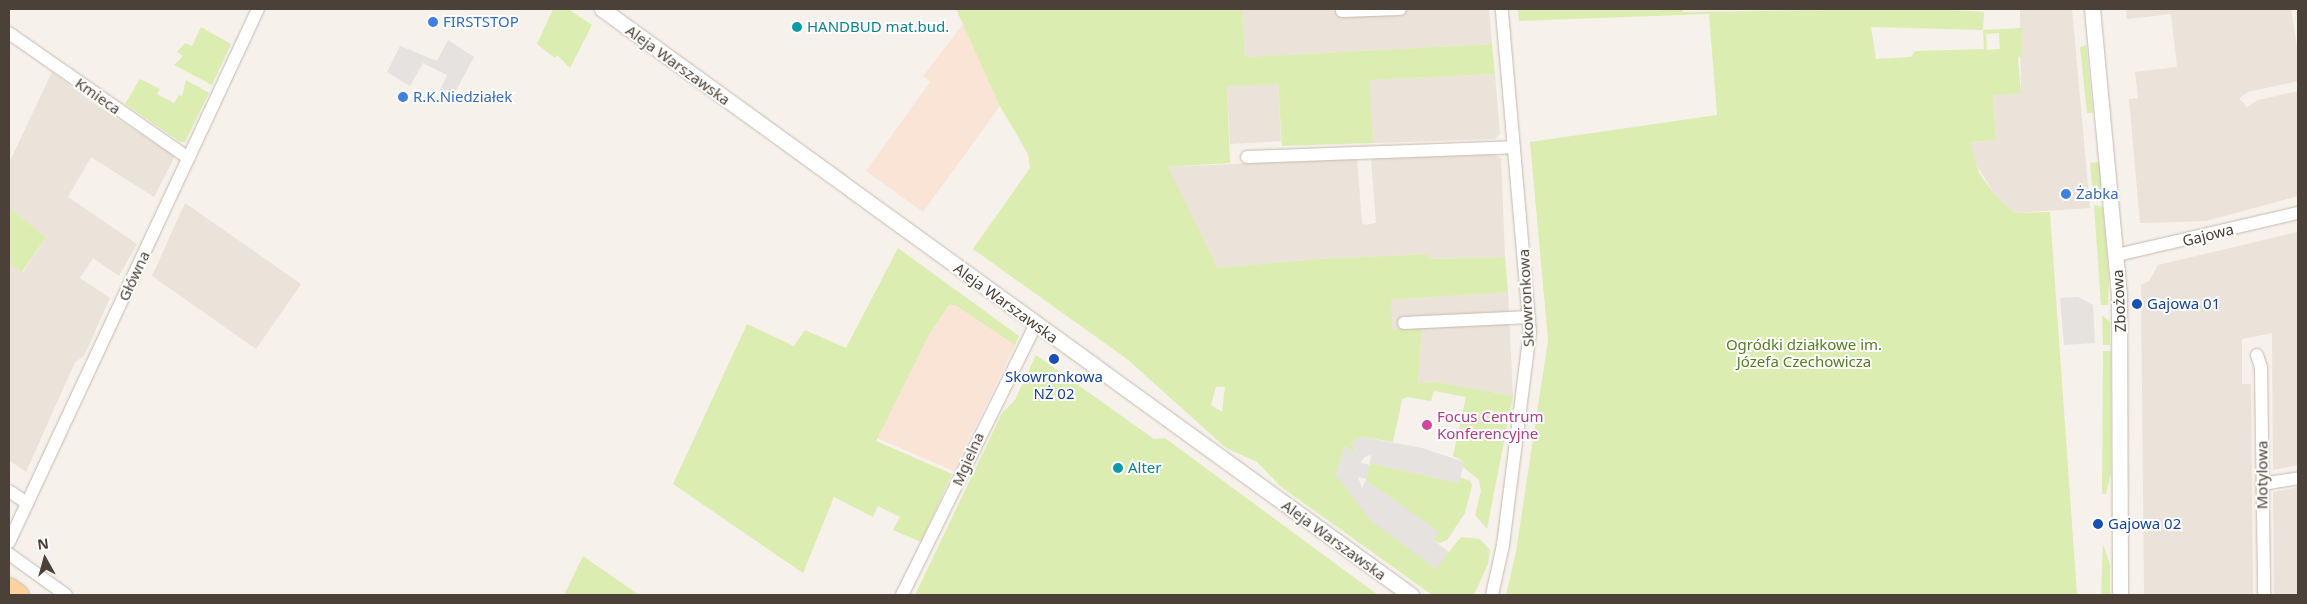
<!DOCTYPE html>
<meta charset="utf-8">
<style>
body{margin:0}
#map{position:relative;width:2307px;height:604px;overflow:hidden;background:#f6f1eb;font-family:"Noto Sans",sans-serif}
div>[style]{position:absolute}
.residential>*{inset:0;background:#ebe2d9}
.commercial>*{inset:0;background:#f9e4d6}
.green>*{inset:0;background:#dcedb1}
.parking>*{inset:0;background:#e5e2df}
.roads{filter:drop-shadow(0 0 1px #c6baaf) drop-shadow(0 0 1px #c6baaf)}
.minor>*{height:12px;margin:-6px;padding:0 6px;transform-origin:6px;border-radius:6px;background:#fff}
.tertiary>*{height:15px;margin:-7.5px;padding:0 7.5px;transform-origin:7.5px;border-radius:7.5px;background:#fff}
.primary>*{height:20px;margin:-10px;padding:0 10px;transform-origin:10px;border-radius:10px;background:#ffd29b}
.dots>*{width:14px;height:14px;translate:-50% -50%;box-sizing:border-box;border:2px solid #fff;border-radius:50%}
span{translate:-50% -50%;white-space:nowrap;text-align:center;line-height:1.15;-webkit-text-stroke:4px #fff;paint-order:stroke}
.shop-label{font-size:15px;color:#366cbe}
.left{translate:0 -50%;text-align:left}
.culture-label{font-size:15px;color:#0d838f}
.street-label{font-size:15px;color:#4c4138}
.transit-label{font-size:15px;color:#164399}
.park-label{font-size:15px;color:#547e24}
.hotel-label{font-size:15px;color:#b23c85}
.frame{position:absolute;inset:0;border:10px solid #4c4138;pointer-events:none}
.north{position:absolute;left:20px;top:534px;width:50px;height:50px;-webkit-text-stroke:4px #fff;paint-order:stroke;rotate:353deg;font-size:14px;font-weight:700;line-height:20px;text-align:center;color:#4c4138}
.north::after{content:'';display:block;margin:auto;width:18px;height:22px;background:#4c4138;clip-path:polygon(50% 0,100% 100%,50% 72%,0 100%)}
</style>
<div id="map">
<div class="residential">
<div style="clip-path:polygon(1242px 9px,1489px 9px,1492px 44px,1245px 57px)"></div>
<div style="clip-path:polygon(2020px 9px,2072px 9px,2090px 208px,2015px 213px,1995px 195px,1975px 162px,1970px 142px,1996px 140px,1993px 94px,2021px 93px)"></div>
<div style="clip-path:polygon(2126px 9px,2291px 9px,2298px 53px,2298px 81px,2248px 92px,2239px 98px,2247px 107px,2258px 100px,2298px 91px,2298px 196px,2206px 221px,2140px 223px,2129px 99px,2138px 98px,2135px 72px,2177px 67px,2171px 14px,2127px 19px)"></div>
<div style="clip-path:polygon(52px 72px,93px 103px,175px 156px,154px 197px,91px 157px,68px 197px,137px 244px,119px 276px,93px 258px,80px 278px,110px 298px,84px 356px,75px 362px,26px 472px,9px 460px,9px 263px,23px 272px,46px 237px,9px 208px,9px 163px)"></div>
<div style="clip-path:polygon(1495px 74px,1500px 134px,1495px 139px,1373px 143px,1368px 80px)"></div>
<div style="clip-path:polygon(1278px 83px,1281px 141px,1230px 144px,1227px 86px)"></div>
<div style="clip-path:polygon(1493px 154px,1501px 158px,1505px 257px,1428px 259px,1427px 254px,1317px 259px,1218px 268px,1167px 167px,1357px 159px,1362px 223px,1366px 225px,1376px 223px,1371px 159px)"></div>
<div style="clip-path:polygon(185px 203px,301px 284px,256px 349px,152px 276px)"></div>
<div style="clip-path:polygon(2298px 232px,2298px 465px,2273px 470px,2272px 333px,2242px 339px,2242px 384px,2251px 384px,2253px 595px,2144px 595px,2141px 285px,2149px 281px,2158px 265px)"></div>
<div style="clip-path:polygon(1508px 292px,1513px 396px,1438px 382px,1418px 383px,1422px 329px,1391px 331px,1391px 300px)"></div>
<div style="clip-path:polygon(2298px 487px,2298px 595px,2274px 595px,2273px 492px)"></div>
</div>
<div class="commercial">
<div style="clip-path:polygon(964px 23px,1000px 106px,923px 212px,866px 171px,930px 82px,923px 76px)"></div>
<div style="clip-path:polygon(949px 305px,955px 305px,1015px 345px,954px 471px,877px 438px,930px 333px)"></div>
</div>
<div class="green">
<div style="clip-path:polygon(553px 9px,568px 9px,592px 25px,570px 68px,557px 55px,555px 58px,537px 44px)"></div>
<div style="clip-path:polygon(evenodd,956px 9px,1242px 9px,1245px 57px,1492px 44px,1495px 74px,1369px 80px,1373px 143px,1282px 146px,1278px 84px,1227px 86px,1230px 163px,1168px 167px,1218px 268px,1317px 259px,1428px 254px,1429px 259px,1505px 257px,1508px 292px,1391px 300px,1392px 330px,1422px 328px,1418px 383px,1438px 382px,1513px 396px,1487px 529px,1475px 515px,1481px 491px,1479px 480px,1463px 467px,1464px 462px,1453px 456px,1466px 397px,1434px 391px,1431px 401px,1406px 397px,1402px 400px,1393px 442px,1362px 437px,1351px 443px,1356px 450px,1353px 453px,1346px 446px,1336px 475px,1435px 569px,1461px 537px,1480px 539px,1490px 550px,1488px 564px,1474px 595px,1432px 595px,1280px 486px,1257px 462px,1226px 448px,1127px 359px,973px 249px,1030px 168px,1028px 154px,1000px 106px,956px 9px,1216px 387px,1225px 387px,1222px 412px,1211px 405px,1216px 387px)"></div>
<div style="clip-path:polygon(evenodd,1518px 9px,1683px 9px,1683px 12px,1934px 9px,1984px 12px,1983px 30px,2022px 28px,2022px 56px,2018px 57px,2021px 93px,1993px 95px,1996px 140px,1970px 142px,1979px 173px,1995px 195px,2015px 213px,2050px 212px,2077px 595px,1506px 595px,1516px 552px,1548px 340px,1530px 142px,1717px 115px,1709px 14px,1519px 21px,1518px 9px,1871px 27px,1983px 30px,1984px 49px,1915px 51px,1911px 57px,1876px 59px,1871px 27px,1518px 9px,1999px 33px,2000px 49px,1987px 50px,1986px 34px,1999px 33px)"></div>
<div style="clip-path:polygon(201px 27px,231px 44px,212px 85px,174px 65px,183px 56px,177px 52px,185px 43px,192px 46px)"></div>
<div style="clip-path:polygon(2086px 45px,2093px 113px,2087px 113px,2080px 47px)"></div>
<div style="clip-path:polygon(140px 79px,160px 89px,157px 94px,174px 103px,179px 95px,182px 96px,186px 80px,209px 93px,185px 142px,180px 142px,125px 104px)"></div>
<div style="clip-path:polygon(2099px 162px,2102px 194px,2093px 196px,2090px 163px)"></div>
<div style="clip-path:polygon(2094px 205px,2103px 207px,2109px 282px,2108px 305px,2101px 305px)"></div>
<div style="clip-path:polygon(9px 208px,46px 237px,22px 272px,9px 263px)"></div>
<div style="clip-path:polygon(898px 248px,1019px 336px,1015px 345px,955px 305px,949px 305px,930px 333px,876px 441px,952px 474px,921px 542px,893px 530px,900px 517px,878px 506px,873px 517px,834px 497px,803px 573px,673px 484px,747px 324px,794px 346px,805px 330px,846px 348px)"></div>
<div style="clip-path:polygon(2102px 315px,2110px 322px,2110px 345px,2103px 345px)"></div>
<div style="clip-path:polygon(2103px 351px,2111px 351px,2111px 473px,2106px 494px,2102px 494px)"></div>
<div style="clip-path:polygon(1036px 355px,1154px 439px,1165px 438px,1378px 595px,915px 595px,1002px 413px,1015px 400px)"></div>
<div style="clip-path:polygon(1370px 463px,1459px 483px,1460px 477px,1470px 481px,1472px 486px,1465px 513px,1447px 540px,1439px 543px,1433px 540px,1438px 532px,1366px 480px)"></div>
<div style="clip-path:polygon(2103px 544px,2110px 565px,2110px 595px,2101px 595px)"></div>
<div style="clip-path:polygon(583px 556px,639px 595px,564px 595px)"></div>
</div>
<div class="parking">
<div style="clip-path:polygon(448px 40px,474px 57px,451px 100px,439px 92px,447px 75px,423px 63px,410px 86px,387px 72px,400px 46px,437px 61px)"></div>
<div style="clip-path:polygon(2078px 297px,2093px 305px,2095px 343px,2064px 345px,2060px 298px)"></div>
<div style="clip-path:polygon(1362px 437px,1422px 448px,1464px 462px,1459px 483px,1370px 463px,1371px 455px,1364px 457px,1361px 463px,1370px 465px,1366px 479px,1358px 477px,1362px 488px,1366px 480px,1439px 532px,1433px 540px,1449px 552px,1436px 569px,1370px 520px,1336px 475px,1346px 446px,1353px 452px,1356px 449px,1351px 443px)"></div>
</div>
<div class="roads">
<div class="minor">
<div style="left:1342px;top:11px;width:58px;rotate:-2deg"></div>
<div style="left:9px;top:33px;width:218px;rotate:34.9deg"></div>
<div style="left:1247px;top:157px;width:267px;rotate:-2.1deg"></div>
<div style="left:2117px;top:255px;width:186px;rotate:-13.1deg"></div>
<div style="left:1404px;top:323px;width:125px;rotate:-2.7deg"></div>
<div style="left:2257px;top:355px;width:13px;rotate:72deg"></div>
<div style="left:2261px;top:367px;width:228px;rotate:89.2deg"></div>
<div style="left:2262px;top:484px;width:36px;rotate:-9deg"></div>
<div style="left:9px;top:491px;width:22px;rotate:34deg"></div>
<div style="left:9px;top:542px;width:588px;rotate:-64.96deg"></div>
<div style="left:9px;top:554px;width:70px;rotate:35.7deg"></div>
<div style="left:902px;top:595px;width:302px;rotate:-63.7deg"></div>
<div style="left:1492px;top:595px;width:51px;rotate:-77.6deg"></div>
<div style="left:1503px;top:545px;width:215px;rotate:-82.8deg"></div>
<div style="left:1530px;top:332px;width:324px;rotate:-95deg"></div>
</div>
<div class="tertiary">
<div style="left:602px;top:9px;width:999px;rotate:35.92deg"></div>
<div style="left:2092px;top:9px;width:287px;rotate:84.6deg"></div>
<div style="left:2119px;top:295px;width:300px;rotate:89.8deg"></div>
</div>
<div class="primary">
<div style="left:9px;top:588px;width:12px;rotate:35deg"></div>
</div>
</div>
<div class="dots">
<div style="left:433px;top:22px;background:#3f7fe0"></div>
<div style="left:797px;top:27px;background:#0f9aa8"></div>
<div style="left:403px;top:97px;background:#3f7fe0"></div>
<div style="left:2066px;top:194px;background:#3f7fe0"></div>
<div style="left:2137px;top:304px;background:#1a4fb4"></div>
<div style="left:1054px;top:359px;background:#1a4fb4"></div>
<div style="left:1427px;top:425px;background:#d1479c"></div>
<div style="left:1118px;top:468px;background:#0f9aa8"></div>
<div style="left:2098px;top:524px;background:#1a4fb4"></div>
</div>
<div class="shop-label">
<span class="left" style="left:443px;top:22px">FIRSTSTOP</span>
<span class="left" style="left:413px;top:97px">R.K.Niedziałek</span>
<span class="left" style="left:2076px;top:194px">Żabka</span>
</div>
<div class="culture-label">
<span class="left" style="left:807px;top:27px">HANDBUD mat.bud.</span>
<span class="left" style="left:1128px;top:468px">Alter</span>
</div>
<div class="street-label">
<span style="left:678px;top:65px;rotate:36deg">Aleja Warszawska</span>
<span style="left:98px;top:96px;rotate:35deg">Kmieca</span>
<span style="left:2208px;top:235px;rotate:-14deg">Gajowa</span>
<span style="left:134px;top:276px;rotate:-65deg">Główna</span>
<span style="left:1526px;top:298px;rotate:-93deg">Skowronkowa</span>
<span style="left:2119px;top:301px;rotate:-93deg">Zbożowa</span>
<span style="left:1006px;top:303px;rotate:36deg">Aleja Warszawska</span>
<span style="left:968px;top:459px;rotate:-66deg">Mgielna</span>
<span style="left:2262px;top:475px;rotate:-90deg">Motylowa</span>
<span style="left:1334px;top:540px;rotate:36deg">Aleja Warszawska</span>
</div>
<div class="transit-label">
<span class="left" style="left:2147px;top:304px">Gajowa 01</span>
<span style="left:1054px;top:385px">Skowronkowa<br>NŻ 02</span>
<span class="left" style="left:2108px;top:524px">Gajowa 02</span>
</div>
<div class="park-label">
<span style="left:1804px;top:353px">Ogródki działkowe im.<br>Józefa Czechowicza</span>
</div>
<div class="hotel-label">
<span class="left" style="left:1437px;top:425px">Focus Centrum<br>Konferencyjne</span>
</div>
<div class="frame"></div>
<div class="north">N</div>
</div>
